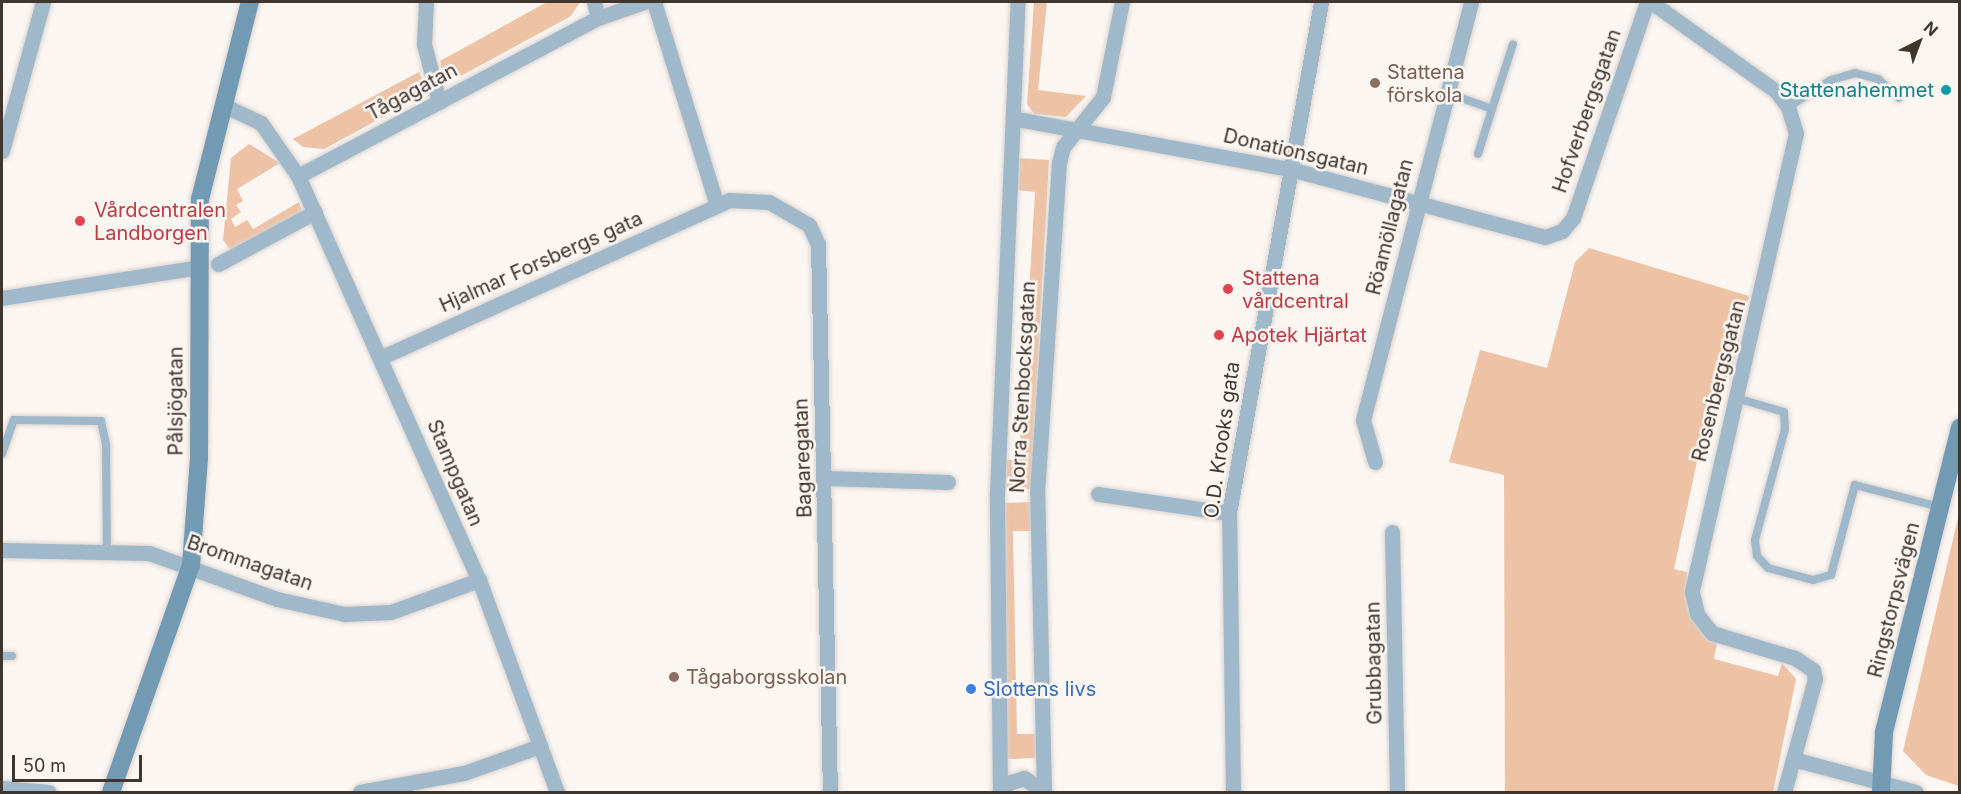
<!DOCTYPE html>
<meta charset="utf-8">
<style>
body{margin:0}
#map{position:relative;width:1961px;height:794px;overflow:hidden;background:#fcf6f2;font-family:Inter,sans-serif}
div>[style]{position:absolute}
.green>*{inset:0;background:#edc2a5}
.roads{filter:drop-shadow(0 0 2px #dad3cf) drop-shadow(0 0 2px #dad3cf)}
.lane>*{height:8px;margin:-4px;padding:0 4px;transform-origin:4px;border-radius:4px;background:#9fb8ca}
.street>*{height:15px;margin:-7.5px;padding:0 7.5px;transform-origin:7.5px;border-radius:7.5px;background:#9fb8ca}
.secondary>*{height:18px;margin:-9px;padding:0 9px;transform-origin:9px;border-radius:9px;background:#739ab3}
.dots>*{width:16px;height:16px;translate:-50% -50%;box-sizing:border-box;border:3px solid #fcf6f2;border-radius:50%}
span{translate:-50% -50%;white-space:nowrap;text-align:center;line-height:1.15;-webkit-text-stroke:5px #fcf6f2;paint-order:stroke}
.education-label{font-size:20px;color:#785e54}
.left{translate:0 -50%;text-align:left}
.culture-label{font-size:20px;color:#0d838f}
.right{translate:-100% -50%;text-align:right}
.street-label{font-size:20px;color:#41362e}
.health-label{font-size:20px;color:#be3a42}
.shop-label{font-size:20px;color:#366cbe}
.frame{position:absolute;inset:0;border:3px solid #41362e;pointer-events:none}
.north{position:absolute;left:1889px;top:12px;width:60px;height:60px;-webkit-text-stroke:4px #fcf6f2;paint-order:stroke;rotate:42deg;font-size:16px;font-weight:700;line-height:24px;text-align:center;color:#41362e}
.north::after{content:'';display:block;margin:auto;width:21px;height:27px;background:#41362e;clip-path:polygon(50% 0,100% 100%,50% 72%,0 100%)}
.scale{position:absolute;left:12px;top:755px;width:130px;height:27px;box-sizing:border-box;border:3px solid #41362e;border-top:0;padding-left:8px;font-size:18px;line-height:21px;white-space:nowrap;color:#41362e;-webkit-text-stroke:4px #fcf6f2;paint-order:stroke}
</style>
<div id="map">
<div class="green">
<div style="clip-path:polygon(547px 2px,580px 2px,571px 16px,455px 79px,443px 74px,440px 61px)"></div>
<div style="clip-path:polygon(1034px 2px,1047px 2px,1038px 90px,1086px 96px,1066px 117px,1034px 114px,1027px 104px)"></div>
<div style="clip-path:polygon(419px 72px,425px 86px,420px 97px,324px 149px,303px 147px,293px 139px)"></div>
<div style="clip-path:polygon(249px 144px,280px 163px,237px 189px,243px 201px,236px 205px,241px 212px,231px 219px,235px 227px,247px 220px,253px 229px,299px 202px,302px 211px,231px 251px,223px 240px,231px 158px)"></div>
<div style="clip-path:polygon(1017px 158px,1049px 160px,1031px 489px,1002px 490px,1003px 460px,1019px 460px,1035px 192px,1016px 190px)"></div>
<div style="clip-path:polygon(1589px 248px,1749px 296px,1730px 379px,1715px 377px,1674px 569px,1687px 572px,1687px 608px,1703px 634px,1717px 643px,1714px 659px,1778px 676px,1782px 663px,1796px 679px,1773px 792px,1505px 791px,1504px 475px,1449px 462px,1480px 350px,1547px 368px,1575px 262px)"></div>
<div style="clip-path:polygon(1032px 502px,1032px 531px,1013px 531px,1017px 734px,1036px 734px,1037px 758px,1007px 759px,1003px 503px)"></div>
<div style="clip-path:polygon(1959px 514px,1960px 786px,1959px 786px,1926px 775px,1903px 751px)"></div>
</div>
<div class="roads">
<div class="lane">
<div style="left:1447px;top:93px;width:48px;rotate:19.6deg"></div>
<div style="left:1492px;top:109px;width:47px;rotate:107.3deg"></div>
<div style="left:1788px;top:107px;width:51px;rotate:-32.1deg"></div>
<div style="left:1831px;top:80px;width:25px;rotate:-16deg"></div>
<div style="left:1855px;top:73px;width:24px;rotate:15deg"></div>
<div style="left:1878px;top:79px;width:28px;rotate:42deg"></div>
<div style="left:1492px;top:109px;width:68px;rotate:-72.1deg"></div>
<div style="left:1736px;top:398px;width:50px;rotate:16.3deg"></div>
<div style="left:1784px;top:412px;width:17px;rotate:87deg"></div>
<div style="left:1785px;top:429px;width:115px;rotate:105.1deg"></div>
<div style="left:1755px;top:540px;width:16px;rotate:83deg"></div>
<div style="left:1757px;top:556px;width:16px;rotate:47deg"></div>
<div style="left:1768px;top:568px;width:47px;rotate:14.9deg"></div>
<div style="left:1813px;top:580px;width:19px;rotate:-16deg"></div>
<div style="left:1831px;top:575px;width:93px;rotate:-75.1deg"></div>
<div style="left:1855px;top:485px;width:88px;rotate:14.5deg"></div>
<div style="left:2px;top:454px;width:36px;rotate:-71deg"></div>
<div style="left:14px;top:420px;width:87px;rotate:0.7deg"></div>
<div style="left:101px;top:421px;width:25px;rotate:78deg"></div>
<div style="left:106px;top:445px;width:107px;rotate:89.5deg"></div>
<div style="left:2px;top:656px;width:10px"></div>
</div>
<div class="street">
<div style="left:426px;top:2px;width:42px;rotate:92.7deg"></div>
<div style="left:424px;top:44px;width:60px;rotate:75.5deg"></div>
<div style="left:594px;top:2px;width:16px;rotate:76deg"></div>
<div style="left:654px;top:2px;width:213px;rotate:72.8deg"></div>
<div style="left:1651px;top:2px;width:155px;rotate:35.5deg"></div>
<div style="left:1777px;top:92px;width:19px;rotate:54deg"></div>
<div style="left:1788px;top:107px;width:27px;rotate:73deg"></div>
<div style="left:1796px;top:133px;width:471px;rotate:102.8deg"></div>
<div style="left:1692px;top:592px;width:23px;rotate:77deg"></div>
<div style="left:1697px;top:614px;width:24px;rotate:52deg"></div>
<div style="left:1712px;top:633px;width:87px;rotate:16.8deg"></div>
<div style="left:1795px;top:658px;width:22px;rotate:34deg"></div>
<div style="left:1813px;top:670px;width:9px;rotate:77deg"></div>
<div style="left:1815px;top:679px;width:117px;rotate:105.3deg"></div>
<div style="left:223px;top:105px;width:42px;rotate:25.3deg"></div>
<div style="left:261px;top:123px;width:65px;rotate:55.1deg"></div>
<div style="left:298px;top:176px;width:443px;rotate:65.9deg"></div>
<div style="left:479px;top:580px;width:226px;rotate:69.8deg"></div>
<div style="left:1017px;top:119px;width:278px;rotate:10.4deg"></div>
<div style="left:1290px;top:169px;width:264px;rotate:14.9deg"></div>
<div style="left:1545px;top:237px;width:18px;rotate:-19deg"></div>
<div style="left:1562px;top:231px;width:17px;rotate:-50deg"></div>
<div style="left:1573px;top:218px;width:228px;rotate:-71.1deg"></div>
<div style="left:2px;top:151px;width:155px;rotate:-74.6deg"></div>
<div style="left:298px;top:176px;width:339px;rotate:-27.8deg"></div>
<div style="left:598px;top:18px;width:49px;rotate:-19.2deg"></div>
<div style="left:218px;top:264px;width:110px;rotate:-28.2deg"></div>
<div style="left:2px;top:298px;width:200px;rotate:-8.9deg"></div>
<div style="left:382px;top:357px;width:381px;rotate:-24.3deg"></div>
<div style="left:729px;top:200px;width:40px;rotate:2.9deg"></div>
<div style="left:769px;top:202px;width:46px;rotate:29.9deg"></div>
<div style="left:809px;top:225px;width:21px;rotate:65deg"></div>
<div style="left:818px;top:244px;width:548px;rotate:88.75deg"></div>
<div style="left:1375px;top:462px;width:44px;rotate:-105.9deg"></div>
<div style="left:1363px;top:420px;width:432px;rotate:-75.5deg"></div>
<div style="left:826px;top:478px;width:122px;rotate:1.9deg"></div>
<div style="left:1098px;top:494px;width:132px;rotate:8.3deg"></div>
<div style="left:1392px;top:532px;width:260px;rotate:88.9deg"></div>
<div style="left:2px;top:550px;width:147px;rotate:1.2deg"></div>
<div style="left:149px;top:553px;width:136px;rotate:19.8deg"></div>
<div style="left:277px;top:599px;width:69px;rotate:12.6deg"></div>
<div style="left:344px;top:614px;width:47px;rotate:-2.4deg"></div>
<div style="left:391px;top:612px;width:94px;rotate:-20deg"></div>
<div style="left:1793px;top:759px;width:127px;rotate:15deg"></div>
<div style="left:2px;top:788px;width:47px;rotate:4.9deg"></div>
<div style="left:360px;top:792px;width:106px;rotate:-10.4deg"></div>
<div style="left:464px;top:773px;width:81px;rotate:-19.6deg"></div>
<div style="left:1000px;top:792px;width:299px;rotate:-90.6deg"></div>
<div style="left:997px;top:493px;width:491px;rotate:-87.6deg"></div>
<div style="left:1000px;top:792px;width:12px;rotate:-48deg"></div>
<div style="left:1008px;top:783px;width:17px;rotate:-17deg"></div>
<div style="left:1024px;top:778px;width:24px;rotate:35deg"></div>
<div style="left:1044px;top:792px;width:299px;rotate:-91.3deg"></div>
<div style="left:1037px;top:493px;width:331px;rotate:-86.2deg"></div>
<div style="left:1059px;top:163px;width:16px;rotate:-76deg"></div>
<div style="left:1063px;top:147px;width:64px;rotate:-51.3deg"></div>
<div style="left:1103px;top:97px;width:97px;rotate:-78.7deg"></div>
<div style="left:1233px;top:792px;width:279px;rotate:-90.8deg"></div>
<div style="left:1229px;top:513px;width:519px;rotate:-79.79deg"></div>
</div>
<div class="secondary">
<div style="left:111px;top:792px;width:241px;rotate:-70.6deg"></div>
<div style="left:191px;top:565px;width:106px;rotate:-85.7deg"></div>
<div style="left:199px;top:459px;width:260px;rotate:-89.8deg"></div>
<div style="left:200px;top:199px;width:203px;rotate:-75.8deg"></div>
<div style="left:1881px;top:792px;width:60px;rotate:-87.1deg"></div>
<div style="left:1884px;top:732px;width:314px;rotate:-76deg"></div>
</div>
</div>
<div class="dots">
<div style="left:1375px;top:83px;background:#8d6e63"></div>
<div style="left:1946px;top:90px;background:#0f9aa8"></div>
<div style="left:80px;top:221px;background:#e0444e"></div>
<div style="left:1228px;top:289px;background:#e0444e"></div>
<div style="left:1219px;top:335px;background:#e0444e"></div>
<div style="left:674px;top:677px;background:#8d6e63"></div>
<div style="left:971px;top:689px;background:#3f7fe0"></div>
</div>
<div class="education-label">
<span class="left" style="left:1387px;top:84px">Stattena<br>förskola</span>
<span class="left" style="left:686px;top:677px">Tågaborgsskolan</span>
</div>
<div class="culture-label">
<span class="right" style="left:1934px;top:90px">Stattenahemmet</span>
</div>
<div class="street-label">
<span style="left:412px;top:92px;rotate:-28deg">Tågagatan</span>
<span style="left:1587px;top:111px;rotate:-71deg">Hofverbergsgatan</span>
<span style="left:1296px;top:152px;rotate:13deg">Donationsgatan</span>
<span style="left:1390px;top:227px;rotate:-76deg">Röamöllagatan</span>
<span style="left:541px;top:262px;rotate:-24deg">Hjalmar Forsbergs gata</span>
<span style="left:1719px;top:381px;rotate:-76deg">Rosenbergsgatan</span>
<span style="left:1023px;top:387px;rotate:-87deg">Norra Stenbocksgatan</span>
<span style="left:176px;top:401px;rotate:-90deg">Pålsjögatan</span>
<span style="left:1222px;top:440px;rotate:-82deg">O.D. Krooks gata</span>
<span style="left:803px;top:458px;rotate:-92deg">Bagaregatan</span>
<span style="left:455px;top:473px;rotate:67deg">Stampgatan</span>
<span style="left:250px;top:563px;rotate:19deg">Brommagatan</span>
<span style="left:1894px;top:600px;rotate:-76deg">Ringstorpsvägen</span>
<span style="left:1374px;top:663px;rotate:-91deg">Grubbagatan</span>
</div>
<div class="health-label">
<span class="left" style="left:94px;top:222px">Vårdcentralen<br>Landborgen</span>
<span class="left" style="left:1242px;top:290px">Stattena<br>vårdcentral</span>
<span class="left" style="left:1231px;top:335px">Apotek Hjärtat</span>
</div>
<div class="shop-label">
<span class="left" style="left:983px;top:689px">Slottens livs</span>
</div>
<div class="frame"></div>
<div class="north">N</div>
<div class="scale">50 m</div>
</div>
